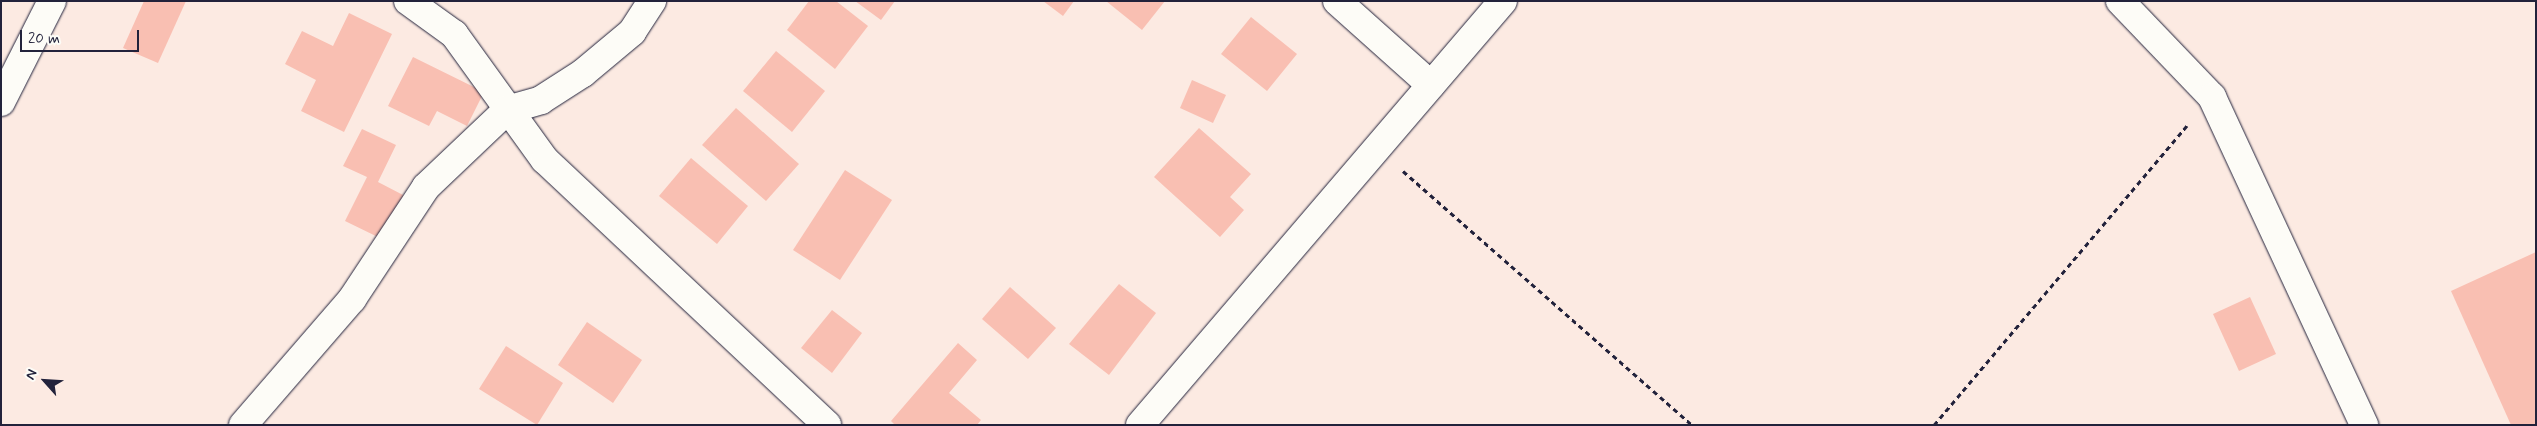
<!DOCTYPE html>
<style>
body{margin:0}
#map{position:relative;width:2537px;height:426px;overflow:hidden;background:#fceae2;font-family:Mynerve,sans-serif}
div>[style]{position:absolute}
.building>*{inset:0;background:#f9bfb2}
.path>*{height:3px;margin-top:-1.5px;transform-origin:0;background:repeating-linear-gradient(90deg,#22223b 0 5px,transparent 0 9px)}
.roads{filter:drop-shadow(0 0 1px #22223b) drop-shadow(0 0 1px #22223b)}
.minor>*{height:28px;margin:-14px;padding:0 14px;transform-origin:14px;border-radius:14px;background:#fdfcf7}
span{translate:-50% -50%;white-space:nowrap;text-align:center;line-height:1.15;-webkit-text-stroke:4px #fdfcf7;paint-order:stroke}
.frame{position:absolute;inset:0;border:2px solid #22223b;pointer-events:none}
.north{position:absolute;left:20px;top:356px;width:50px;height:50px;-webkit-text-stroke:4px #fdfcf7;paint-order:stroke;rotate:296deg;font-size:14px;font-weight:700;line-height:20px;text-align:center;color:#22223b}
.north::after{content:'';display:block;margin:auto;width:18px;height:22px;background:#22223b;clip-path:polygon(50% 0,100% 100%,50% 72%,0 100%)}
.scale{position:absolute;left:20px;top:30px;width:119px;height:22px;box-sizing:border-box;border:2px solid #22223b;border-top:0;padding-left:6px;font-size:15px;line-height:18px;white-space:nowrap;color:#22223b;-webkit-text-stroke:4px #fdfcf7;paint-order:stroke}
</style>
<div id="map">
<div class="building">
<div style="clip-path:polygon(144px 1px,186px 1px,158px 63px,123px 48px)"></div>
<div style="clip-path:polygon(809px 1px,836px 1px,868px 26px,835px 69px,787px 30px)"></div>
<div style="clip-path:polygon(855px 1px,895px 1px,881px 20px)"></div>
<div style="clip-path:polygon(1043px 1px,1074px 1px,1063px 16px)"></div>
<div style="clip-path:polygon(1106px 1px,1165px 1px,1142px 30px)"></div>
<div style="clip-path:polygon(349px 13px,392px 34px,344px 132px,301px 111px,316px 80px,285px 64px,302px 31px,333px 46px)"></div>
<div style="clip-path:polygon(1251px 17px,1297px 54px,1267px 91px,1221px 54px)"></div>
<div style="clip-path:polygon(776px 51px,825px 91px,792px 132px,743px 91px)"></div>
<div style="clip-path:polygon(413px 57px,484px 92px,467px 126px,437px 111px,429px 126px,388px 106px)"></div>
<div style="clip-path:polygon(1192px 80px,1226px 95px,1213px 123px,1180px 108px)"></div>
<div style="clip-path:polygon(736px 108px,799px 164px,766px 201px,702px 145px)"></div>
<div style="clip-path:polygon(1199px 128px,1251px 174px,1230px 197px,1244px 210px,1220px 237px,1154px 177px)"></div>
<div style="clip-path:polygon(362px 129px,396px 145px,378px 182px,405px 196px,384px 240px,345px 221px,367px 177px,343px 166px)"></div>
<div style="clip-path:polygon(691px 158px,748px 206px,717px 244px,659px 196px)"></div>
<div style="clip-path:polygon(845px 170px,892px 200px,840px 280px,793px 250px)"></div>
<div style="clip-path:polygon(2536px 252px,2536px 425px,2511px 425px,2451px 291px)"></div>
<div style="clip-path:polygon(1119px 284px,1156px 313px,1109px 375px,1069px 344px)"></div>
<div style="clip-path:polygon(1010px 287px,1056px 328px,1028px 359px,982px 319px)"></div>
<div style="clip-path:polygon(2250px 297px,2276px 354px,2239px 371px,2213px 314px)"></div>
<div style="clip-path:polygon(832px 310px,862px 333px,832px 373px,801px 348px)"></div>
<div style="clip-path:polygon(587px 322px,642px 360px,613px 403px,558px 365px)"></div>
<div style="clip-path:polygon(958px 343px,977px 360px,949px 393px,981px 420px,977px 425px,895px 425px,891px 421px)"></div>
<div style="clip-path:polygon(506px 346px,563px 383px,537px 425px,479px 389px)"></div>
</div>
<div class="path">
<div style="left:1403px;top:171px;width:385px;rotate:41.3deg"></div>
<div style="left:1934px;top:425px;width:392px;rotate:-49.8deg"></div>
</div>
<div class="roads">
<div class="minor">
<div style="left:408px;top:1px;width:57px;rotate:35.7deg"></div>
<div style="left:454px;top:34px;width:155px;rotate:54.2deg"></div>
<div style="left:545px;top:160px;width:387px;rotate:43.2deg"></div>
<div style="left:1337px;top:1px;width:126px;rotate:41.8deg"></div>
<div style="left:2120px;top:1px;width:133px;rotate:46.2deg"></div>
<div style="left:2212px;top:97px;width:362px;rotate:65.1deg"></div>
<div style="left:1px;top:102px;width:113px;rotate:-63.2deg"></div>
<div style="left:243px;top:425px;width:167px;rotate:-49.1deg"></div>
<div style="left:352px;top:299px;width:134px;rotate:-56.5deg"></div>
<div style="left:426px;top:187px;width:112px;rotate:-43.5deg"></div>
<div style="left:507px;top:110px;width:35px;rotate:-16deg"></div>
<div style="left:541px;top:100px;width:50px;rotate:-32.7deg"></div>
<div style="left:583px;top:73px;width:64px;rotate:-39.9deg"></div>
<div style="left:632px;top:32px;width:37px;rotate:-57deg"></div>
<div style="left:1140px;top:425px;width:558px;rotate:-49.43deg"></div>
</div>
</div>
<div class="frame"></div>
<div class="north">N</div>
<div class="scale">20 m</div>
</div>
